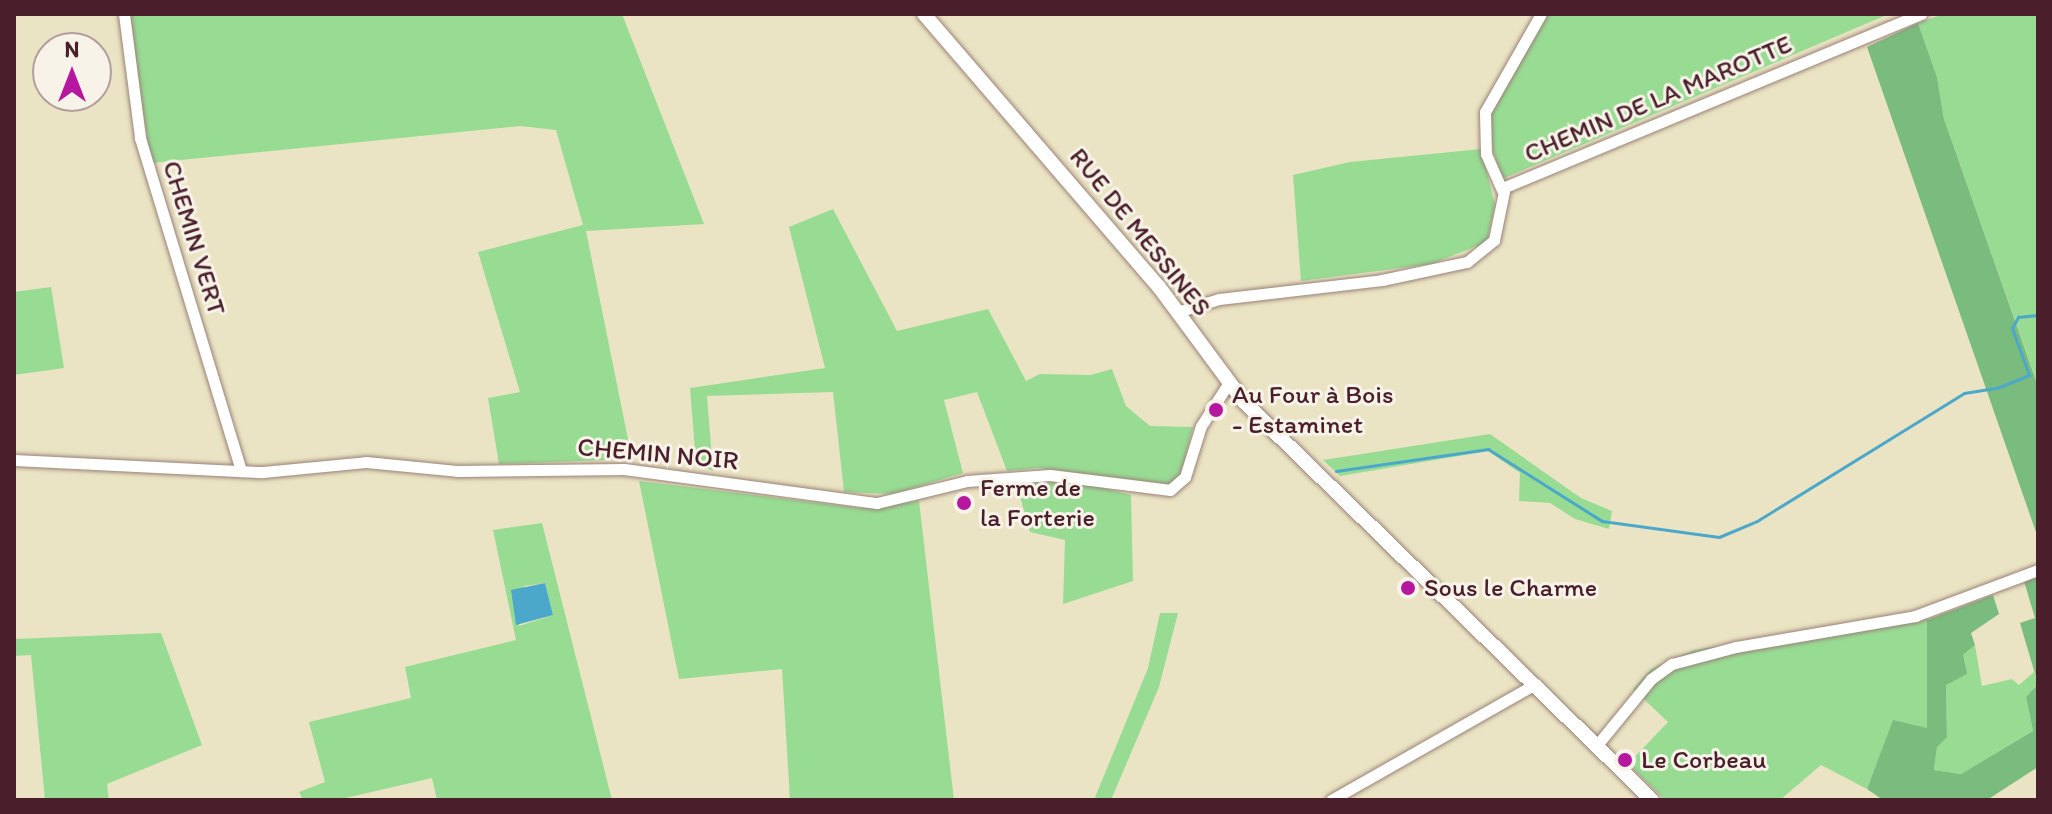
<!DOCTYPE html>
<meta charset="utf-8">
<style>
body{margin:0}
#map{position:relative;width:2052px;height:814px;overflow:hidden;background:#ebe4c4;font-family:Itim,sans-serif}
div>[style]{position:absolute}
.green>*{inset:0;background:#98dc94}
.forest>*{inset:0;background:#7abc7e}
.water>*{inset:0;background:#4ca8ca}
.stream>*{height:3px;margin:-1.5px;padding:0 1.5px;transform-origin:1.5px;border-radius:1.5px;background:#4ca8ca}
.roads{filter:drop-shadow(0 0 2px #9a8278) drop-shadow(0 0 2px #9a8278)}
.minor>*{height:11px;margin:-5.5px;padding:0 5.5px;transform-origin:5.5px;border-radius:5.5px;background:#fff}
.major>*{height:14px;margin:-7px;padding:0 7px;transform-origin:7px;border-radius:7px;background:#fff}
.dots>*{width:22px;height:22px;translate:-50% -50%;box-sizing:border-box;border:4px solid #f7f3e8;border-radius:50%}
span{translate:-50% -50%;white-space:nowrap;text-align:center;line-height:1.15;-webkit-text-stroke:6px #f7f3e8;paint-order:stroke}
.street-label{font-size:26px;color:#4a1f2b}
.poi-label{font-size:26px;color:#4a1f2b}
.left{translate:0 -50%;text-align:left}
.frame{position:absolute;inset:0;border:16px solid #4a1f2b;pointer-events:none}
.north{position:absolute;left:32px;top:32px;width:80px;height:80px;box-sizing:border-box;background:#f7f3e8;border:2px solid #b29e9c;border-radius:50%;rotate:0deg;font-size:22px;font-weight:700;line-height:32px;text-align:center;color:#4a1f2b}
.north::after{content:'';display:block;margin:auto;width:28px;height:36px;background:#b5179e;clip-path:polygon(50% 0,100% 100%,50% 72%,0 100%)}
</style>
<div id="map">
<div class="green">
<div style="clip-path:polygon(128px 14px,622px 14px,704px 224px,586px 231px,632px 459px,499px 464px,488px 398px,520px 392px,478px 252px,583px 225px,556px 130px,520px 126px,151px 163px)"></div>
<div style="clip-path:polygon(1544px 14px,1889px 14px,1502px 179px,1488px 134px,1490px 105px)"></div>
<div style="clip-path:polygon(1943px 14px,2038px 14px,2038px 385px,1944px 119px,1937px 77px,1918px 23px)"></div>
<div style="clip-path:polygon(1481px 149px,1495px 205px,1487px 242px,1431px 264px,1301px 281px,1293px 175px,1350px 162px)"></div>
<div style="clip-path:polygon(833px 209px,897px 331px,988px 309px,1026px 381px,1040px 374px,1090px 375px,1112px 369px,1126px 406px,1150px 426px,1193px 427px,1180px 478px,1169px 484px,1038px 468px,1007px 471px,977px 392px,944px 400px,963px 473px,893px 494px,844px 492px,833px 392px,707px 396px,713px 471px,696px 463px,690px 388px,825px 368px,789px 227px)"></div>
<div style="clip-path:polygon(51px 287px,64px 368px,14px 375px,14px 292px)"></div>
<div style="clip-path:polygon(1490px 434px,1581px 498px,1612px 511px,1609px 529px,1575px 519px,1550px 503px,1519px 501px,1520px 473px,1488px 451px,1340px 476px,1323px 460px)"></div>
<div style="clip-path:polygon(639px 481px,859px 508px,919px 501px,954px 800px,790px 800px,782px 669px,679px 679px)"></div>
<div style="clip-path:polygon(1016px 482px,1082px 483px,1131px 495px,1133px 581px,1063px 604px,1065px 540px,1030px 532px)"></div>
<div style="clip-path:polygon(evenodd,542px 523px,612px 800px,437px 800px,432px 778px,337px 800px,303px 800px,299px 792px,325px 782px,309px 722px,411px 698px,405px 667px,516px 640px,493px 530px,542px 523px,545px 583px,553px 615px,519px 626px,524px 586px,545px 583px)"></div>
<div style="clip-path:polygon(1928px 608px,1927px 729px,1893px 721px,1867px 789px,1821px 765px,1780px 800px,1665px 800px,1628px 764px,1668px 722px,1633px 689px,1651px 669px,1694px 650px,1889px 619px)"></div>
<div style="clip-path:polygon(1160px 613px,1178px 613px,1159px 687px,1111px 800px,1094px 800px,1148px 668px)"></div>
<div style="clip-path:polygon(161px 633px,202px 745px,107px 784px,109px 800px,45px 800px,31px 655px,14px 656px,14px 639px)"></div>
<div style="clip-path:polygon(1975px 645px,1982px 686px,2012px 679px,2019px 685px,2034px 672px,2038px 684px,2026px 697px,2033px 731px,1961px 774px,1934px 770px,1937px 746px,1947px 737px,1946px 685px,1963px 655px)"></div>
</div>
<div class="forest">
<div style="clip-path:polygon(1918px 23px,1937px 77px,1944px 119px,2038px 386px,2038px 538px,1867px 47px)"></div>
<div style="clip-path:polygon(2038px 574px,2038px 767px,1987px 800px,1883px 800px,1867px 789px,1893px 720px,1927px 728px,1927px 620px,1993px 595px,1999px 614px,1971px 633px,1975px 645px,1963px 655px,1967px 674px,1946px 685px,1947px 737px,1937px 747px,1934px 770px,1961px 774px,2033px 731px,2026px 697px,2038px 684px,2020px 623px,2035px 618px,2024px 581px)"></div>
</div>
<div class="water">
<div style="clip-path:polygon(545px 583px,553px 615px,516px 625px,511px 590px)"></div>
</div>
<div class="stream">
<div style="left:1336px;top:471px;width:154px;rotate:-8.2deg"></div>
<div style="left:1488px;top:449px;width:135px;rotate:32.3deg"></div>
<div style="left:1602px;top:521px;width:118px;rotate:7.8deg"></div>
<div style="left:1719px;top:537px;width:41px;rotate:-22.8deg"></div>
<div style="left:1757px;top:521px;width:243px;rotate:-31.7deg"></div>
<div style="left:1964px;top:393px;width:33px;rotate:-9deg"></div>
<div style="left:1997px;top:388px;width:35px;rotate:-22deg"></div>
<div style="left:2029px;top:375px;width:50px;rotate:-109.9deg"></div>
<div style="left:2012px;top:328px;width:13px;rotate:-61deg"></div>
<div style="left:2018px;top:317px;width:20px;rotate:-6deg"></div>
</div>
<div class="roads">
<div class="minor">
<div style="left:124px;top:14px;width:125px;rotate:82.6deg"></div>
<div style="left:140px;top:138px;width:348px;rotate:73.1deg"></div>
<div style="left:1502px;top:190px;width:39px;rotate:-114deg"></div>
<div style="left:1486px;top:154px;width:42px;rotate:-91.4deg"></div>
<div style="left:1485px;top:112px;width:113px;rotate:-60.3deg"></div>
<div style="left:1177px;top:312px;width:44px;rotate:-17.2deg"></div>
<div style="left:1219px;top:299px;width:164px;rotate:-6.6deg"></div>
<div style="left:1382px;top:280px;width:87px;rotate:-12deg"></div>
<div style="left:1467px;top:262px;width:35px;rotate:-39deg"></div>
<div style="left:1494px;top:240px;width:54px;rotate:-78.3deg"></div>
<div style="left:1505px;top:187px;width:451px;rotate:-22.6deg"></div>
<div style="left:14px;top:460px;width:249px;rotate:2.8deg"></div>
<div style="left:263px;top:472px;width:103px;rotate:-5.5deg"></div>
<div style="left:366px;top:462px;width:91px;rotate:5.6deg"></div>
<div style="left:457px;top:471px;width:167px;rotate:-0.7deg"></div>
<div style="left:624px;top:469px;width:255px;rotate:7.7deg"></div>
<div style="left:877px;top:503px;width:93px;rotate:-13.7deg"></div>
<div style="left:967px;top:481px;width:83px;rotate:-4.1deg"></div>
<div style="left:1050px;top:475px;width:121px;rotate:7.1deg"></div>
<div style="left:1170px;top:490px;width:20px;rotate:-41deg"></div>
<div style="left:1185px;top:477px;width:53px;rotate:-72.6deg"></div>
<div style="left:1201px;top:426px;width:50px;rotate:-57.3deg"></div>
<div style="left:1597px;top:745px;width:85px;rotate:-50.7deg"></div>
<div style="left:1651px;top:679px;width:26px;rotate:-36deg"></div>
<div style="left:1672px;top:664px;width:66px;rotate:-14.9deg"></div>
<div style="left:1736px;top:647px;width:182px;rotate:-9.8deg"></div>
<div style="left:1915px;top:616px;width:131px;rotate:-20.5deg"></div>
<div style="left:1331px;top:800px;width:235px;rotate:-29.6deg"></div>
</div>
<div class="major">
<div style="left:924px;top:14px;width:360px;rotate:49.3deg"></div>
<div style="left:1159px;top:287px;width:143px;rotate:53.5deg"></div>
<div style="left:1244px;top:402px;width:570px;rotate:44.29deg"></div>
</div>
</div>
<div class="dots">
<div style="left:1216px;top:410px;background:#b5179e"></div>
<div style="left:964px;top:503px;background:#b5179e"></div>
<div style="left:1408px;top:588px;background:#b5179e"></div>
<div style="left:1625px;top:760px;background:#b5179e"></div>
</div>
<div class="street-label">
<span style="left:1658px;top:99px;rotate:-23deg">CHEMIN DE LA MAROTTE</span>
<span style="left:1140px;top:232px;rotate:51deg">RUE DE MESSINES</span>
<span style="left:194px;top:238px;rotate:73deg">CHEMIN VERT</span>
<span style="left:658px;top:454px;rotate:5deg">CHEMIN NOIR</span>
</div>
<div class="poi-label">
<span class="left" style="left:1232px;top:410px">Au Four à Bois<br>- Estaminet</span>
<span class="left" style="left:980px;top:503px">Ferme de<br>la Forterie</span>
<span class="left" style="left:1424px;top:588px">Sous le Charme</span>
<span class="left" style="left:1641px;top:760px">Le Corbeau</span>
</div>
<div class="frame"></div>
<div class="north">N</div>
</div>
